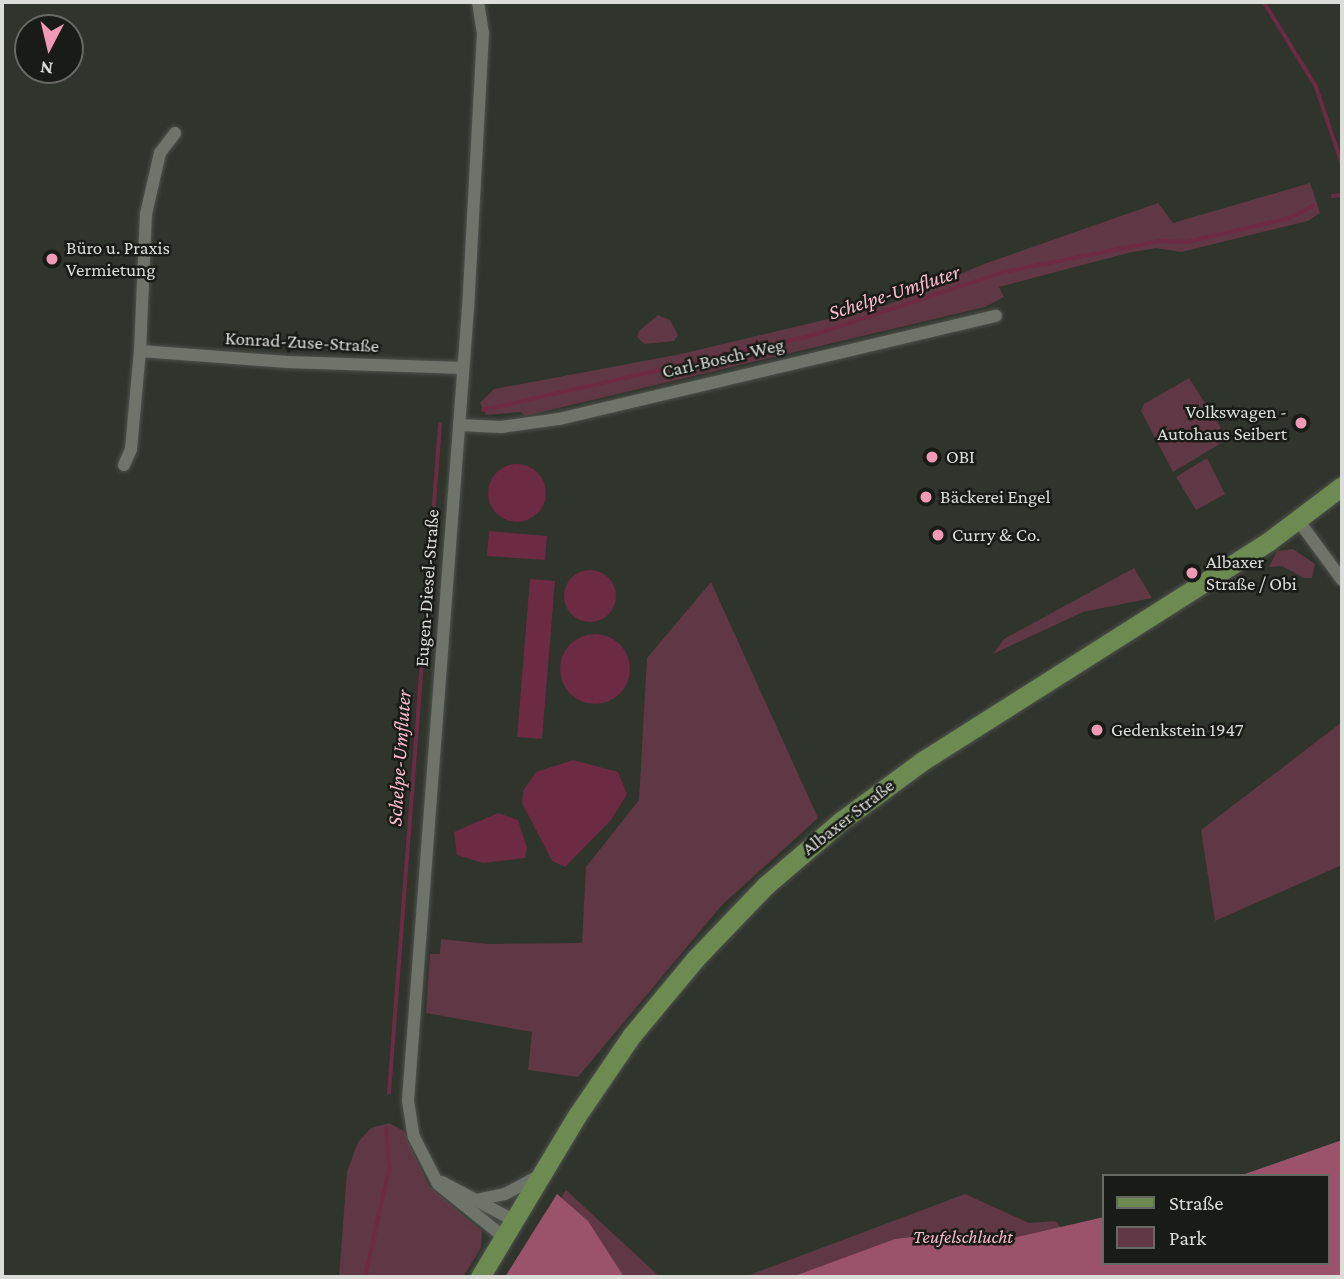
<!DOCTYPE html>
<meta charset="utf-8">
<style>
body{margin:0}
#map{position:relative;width:1344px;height:1279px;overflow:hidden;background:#2f342c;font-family:"Crimson Pro",serif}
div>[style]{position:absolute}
.green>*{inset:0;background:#603744}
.forest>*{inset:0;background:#9b536b}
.water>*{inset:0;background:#6d2a43}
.round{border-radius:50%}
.stream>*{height:3.5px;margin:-1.75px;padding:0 1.75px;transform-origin:1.75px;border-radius:1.75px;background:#6d2a43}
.roads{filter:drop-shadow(0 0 2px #4e514c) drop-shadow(0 0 2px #4e514c)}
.street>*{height:12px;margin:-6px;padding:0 6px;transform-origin:6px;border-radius:6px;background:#6f746b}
.primary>*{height:19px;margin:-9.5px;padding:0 9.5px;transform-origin:9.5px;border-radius:9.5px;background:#6d8b51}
.dots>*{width:19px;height:19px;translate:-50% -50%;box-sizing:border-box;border:4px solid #191b17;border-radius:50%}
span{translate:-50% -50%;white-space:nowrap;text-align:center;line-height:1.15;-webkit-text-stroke:5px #191b17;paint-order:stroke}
.poi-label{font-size:19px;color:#daddd8}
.left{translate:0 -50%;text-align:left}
.right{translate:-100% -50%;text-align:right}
.street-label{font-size:19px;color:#daddd8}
.park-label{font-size:19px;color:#fbbbce;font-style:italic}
.water-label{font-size:21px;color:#fdbdd0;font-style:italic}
.frame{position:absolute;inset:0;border:4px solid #daddd8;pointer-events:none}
.legend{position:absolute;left:1102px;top:1174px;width:228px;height:91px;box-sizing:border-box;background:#191b17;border:2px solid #666964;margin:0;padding:9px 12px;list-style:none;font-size:21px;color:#daddd8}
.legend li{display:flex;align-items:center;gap:14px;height:35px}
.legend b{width:35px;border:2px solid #666964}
.north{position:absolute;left:14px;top:14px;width:70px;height:70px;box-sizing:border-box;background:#191b17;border:2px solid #666964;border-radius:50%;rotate:187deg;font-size:19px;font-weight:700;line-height:28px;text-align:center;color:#daddd8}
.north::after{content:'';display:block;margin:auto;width:24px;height:32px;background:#f09ab5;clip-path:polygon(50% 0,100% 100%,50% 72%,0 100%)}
</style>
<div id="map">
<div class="green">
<div style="clip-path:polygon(1310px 183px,1320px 213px,1308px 221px,1181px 252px,1156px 248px,1128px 253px,999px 287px,1004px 297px,985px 307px,525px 416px,521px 412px,486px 415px,480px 403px,494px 389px,681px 354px,887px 305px,984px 264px,1158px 203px,1173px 223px)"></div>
<div style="clip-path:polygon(658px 315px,670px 320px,678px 335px,674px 341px,644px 344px,637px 337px,639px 331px)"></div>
<div style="clip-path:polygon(1189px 378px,1228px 439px,1173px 472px,1141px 411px,1144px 404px)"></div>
<div style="clip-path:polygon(1207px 458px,1225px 494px,1196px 510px,1176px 477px)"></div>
<div style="clip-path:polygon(1293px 549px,1315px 564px,1312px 578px,1304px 578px,1282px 566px,1269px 567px,1277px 551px)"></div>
<div style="clip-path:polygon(1134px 568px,1152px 598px,1083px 612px,993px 654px,1004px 639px)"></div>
<div style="clip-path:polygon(711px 582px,818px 818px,722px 905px,578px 1077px,528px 1070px,532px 1032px,426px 1013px,430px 954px,440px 954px,441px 939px,488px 944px,582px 943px,586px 867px,639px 800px,647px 658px)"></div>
<div style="clip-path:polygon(1342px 722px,1342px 865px,1215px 921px,1201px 830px)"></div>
<div style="clip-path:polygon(389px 1123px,404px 1131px,429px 1186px,482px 1231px,481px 1248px,463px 1277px,339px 1277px,347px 1172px,358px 1142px,371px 1128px)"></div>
<div style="clip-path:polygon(566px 1190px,660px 1277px,512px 1277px)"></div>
<div style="clip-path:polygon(965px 1194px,1029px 1223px,1055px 1221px,1105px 1277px,744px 1277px)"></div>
</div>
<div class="forest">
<div style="clip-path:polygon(1342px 1140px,1342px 1277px,792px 1277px,895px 1239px,943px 1233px,1013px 1238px,1104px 1217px,1104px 1263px,1328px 1263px,1328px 1176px,1239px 1176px)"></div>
<div style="clip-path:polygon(557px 1194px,588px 1221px,624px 1277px,505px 1277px)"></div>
</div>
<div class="water">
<div class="round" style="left:488px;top:464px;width:58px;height:58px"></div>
<div style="clip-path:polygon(489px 531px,547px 536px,545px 560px,487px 556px)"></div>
<div class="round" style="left:564px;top:570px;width:52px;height:52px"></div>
<div style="clip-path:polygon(530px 579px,555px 581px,542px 739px,517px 737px)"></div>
<div class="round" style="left:560px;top:634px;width:70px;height:70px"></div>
<div style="clip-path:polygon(573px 760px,618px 772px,627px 794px,611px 820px,565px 867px,552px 861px,522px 803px,523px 791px,536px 772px)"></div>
<div style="clip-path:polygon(498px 813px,518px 820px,527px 848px,525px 858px,483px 863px,457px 855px,454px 832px)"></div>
</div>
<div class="stream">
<div style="left:1264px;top:2px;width:99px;rotate:58.2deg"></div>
<div style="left:1316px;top:86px;width:81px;rotate:71.3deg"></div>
<div style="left:1333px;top:196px;width:9px;rotate:-6deg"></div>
<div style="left:483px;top:410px;width:332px;rotate:-12.7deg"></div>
<div style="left:807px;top:337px;width:207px;rotate:-18.3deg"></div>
<div style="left:1004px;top:272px;width:158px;rotate:-11.3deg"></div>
<div style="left:1159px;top:241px;width:28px;rotate:2deg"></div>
<div style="left:1187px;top:242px;width:106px;rotate:-13.1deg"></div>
<div style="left:1290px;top:218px;width:26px;rotate:-28deg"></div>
<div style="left:389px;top:1093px;width:670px;rotate:-85.63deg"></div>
<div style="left:365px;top:1277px;width:111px;rotate:-77.5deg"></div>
<div style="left:389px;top:1169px;width:39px;rotate:-94deg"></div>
</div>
<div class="roads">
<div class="street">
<div style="left:478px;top:2px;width:31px;rotate:81deg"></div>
<div style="left:483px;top:33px;width:275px;rotate:93.1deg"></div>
<div style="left:468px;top:308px;width:795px;rotate:94.33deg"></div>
<div style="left:408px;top:1101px;width:36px;rotate:81deg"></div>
<div style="left:414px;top:1137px;width:53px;rotate:62.9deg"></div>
<div style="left:438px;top:1184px;width:86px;rotate:38.9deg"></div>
<div style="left:140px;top:351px;width:137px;rotate:-87.5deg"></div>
<div style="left:146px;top:214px;width:63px;rotate:-77.1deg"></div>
<div style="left:160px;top:153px;width:25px;rotate:-53deg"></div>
<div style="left:459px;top:425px;width:42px;rotate:2.7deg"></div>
<div style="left:501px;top:427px;width:59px;rotate:-7.9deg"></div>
<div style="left:559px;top:419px;width:449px;rotate:-13.3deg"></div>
<div style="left:124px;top:465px;width:17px;rotate:-66deg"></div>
<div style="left:131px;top:449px;width:98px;rotate:-84.8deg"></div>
<div style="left:140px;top:351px;width:148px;rotate:4.3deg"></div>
<div style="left:288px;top:362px;width:175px;rotate:2deg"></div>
<div style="left:1298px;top:520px;width:74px;rotate:53.7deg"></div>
<div style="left:442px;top:1182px;width:83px;rotate:28.1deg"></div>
<div style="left:476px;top:1200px;width:30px;rotate:-12deg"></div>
<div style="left:505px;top:1194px;width:34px;rotate:-28deg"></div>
</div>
<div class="primary">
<div style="left:480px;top:1277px;width:187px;rotate:-59deg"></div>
<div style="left:576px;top:1117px;width:99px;rotate:-55.7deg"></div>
<div style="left:632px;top:1035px;width:100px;rotate:-50.3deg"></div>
<div style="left:696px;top:958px;width:100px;rotate:-46.2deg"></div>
<div style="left:765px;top:886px;width:100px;rotate:-40.5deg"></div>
<div style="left:841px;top:821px;width:99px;rotate:-36.4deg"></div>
<div style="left:921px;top:762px;width:412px;rotate:-32.4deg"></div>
<div style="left:1269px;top:541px;width:91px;rotate:-37deg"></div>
</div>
</div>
<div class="dots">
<div style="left:52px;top:259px;background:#f09ab5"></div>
<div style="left:1301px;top:423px;background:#f09ab5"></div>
<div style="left:932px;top:457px;background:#f09ab5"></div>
<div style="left:926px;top:497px;background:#f09ab5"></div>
<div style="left:938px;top:535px;background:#f09ab5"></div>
<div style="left:1192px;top:573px;background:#f09ab5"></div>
<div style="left:1097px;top:730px;background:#f09ab5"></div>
</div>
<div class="poi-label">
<span class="left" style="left:66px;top:259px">Büro u. Praxis<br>Vermietung</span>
<span class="right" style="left:1287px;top:423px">Volkswagen -<br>Autohaus Seibert</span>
<span class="left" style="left:946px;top:457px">OBI</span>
<span class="left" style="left:940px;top:497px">Bäckerei Engel</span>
<span class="left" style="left:952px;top:535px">Curry &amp; Co.</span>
<span class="left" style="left:1206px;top:573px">Albaxer<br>Straße / Obi</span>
<span class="left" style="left:1111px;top:730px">Gedenkstein 1947</span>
</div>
<div class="street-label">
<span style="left:302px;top:342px;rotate:3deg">Konrad-Zuse-Straße</span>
<span style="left:723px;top:358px;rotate:-13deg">Carl-Bosch-Weg</span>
<span style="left:427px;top:588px;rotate:-86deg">Eugen-Diesel-Straße</span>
<span style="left:848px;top:817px;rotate:-38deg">Albaxer Straße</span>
</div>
<div class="park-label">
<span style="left:963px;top:1237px">Teufelschlucht</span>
</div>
<div class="water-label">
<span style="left:894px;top:292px;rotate:-18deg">Schelpe-Umfluter</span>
<span style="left:399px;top:758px;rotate:-86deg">Schelpe-Umfluter</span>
</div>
<div class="frame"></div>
<ul class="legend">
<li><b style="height:9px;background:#6d8b51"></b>Straße</li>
<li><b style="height:19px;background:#603744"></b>Park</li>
</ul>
<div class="north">N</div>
</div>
